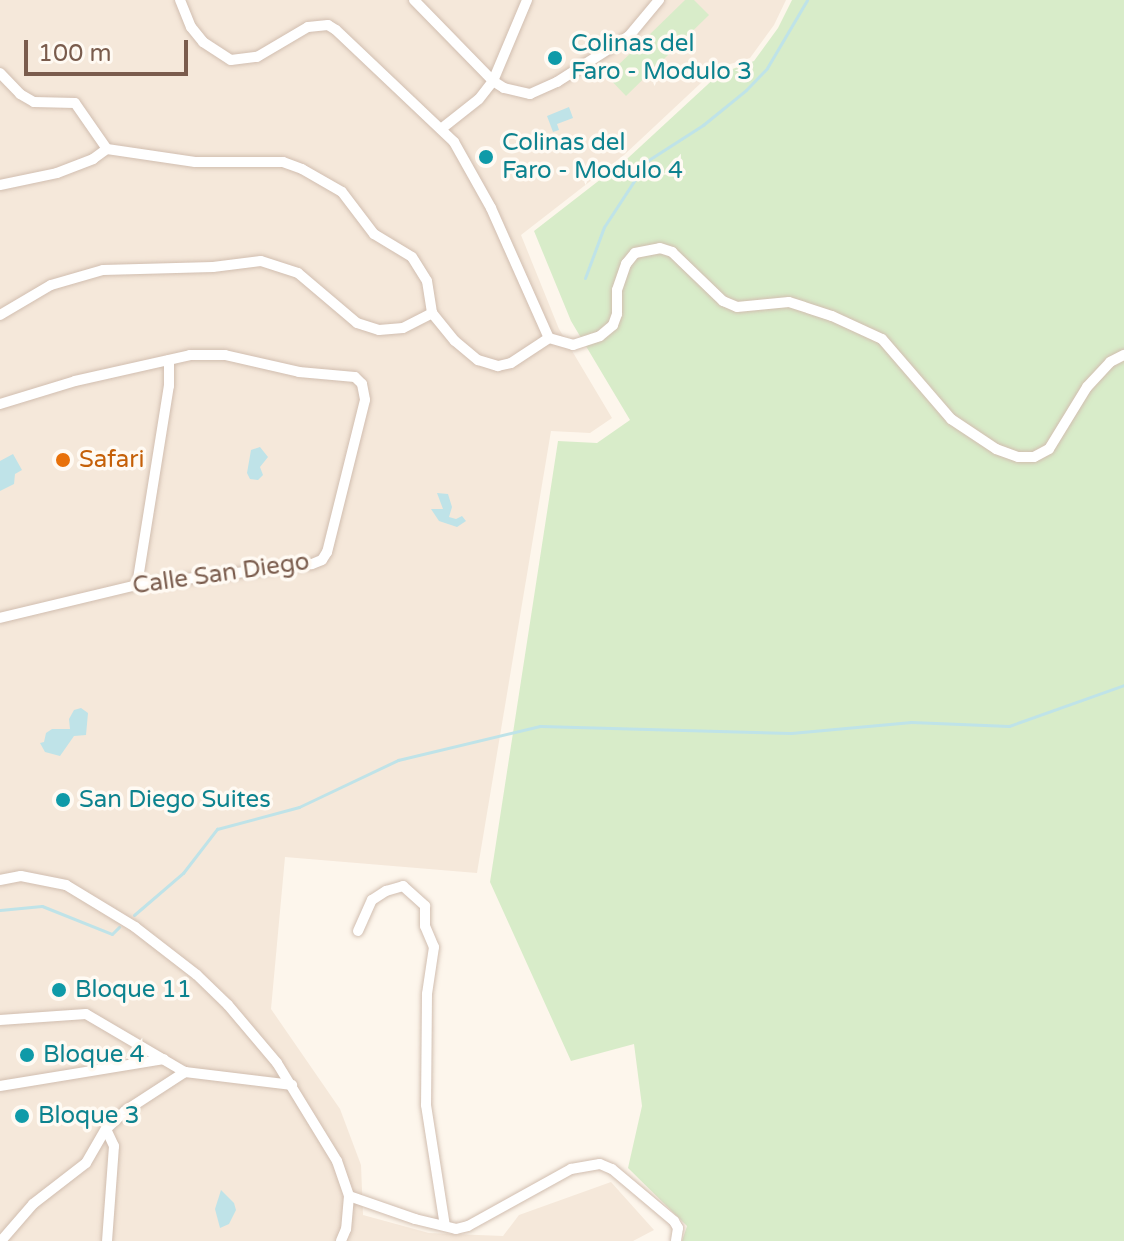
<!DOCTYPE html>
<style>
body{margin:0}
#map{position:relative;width:1124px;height:1241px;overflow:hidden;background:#fdf6ec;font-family:"Varela Round",sans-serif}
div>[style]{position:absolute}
.residential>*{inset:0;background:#f5e8da}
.green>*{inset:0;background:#d8ecc9}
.water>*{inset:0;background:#bfe3e8}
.stream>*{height:3px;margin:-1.5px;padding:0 1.5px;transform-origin:1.5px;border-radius:1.5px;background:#bfe3e8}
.roads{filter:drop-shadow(0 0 2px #d1beb0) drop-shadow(0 0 2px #d1beb0)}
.street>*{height:10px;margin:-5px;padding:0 5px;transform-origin:5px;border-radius:5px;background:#fff}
.dots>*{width:22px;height:22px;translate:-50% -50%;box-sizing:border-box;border:4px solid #fffaf3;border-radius:50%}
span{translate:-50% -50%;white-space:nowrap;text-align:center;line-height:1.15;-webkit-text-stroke:7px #fffaf3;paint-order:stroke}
.culture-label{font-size:24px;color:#0d838f}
.left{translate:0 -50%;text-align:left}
.food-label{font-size:24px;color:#c56008}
.street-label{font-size:24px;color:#7a5c4d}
.scale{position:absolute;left:24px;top:40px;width:164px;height:36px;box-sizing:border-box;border:4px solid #7a5c4d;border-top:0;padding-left:10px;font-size:24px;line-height:28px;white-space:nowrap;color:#7a5c4d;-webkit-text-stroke:6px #fffaf3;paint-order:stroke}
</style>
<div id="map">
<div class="residential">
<div style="clip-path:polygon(0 0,786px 0,774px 25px,750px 58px,717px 68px,624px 155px,521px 235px,559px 329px,612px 418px,590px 433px,551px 431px,477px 873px,285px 857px,271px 1009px,340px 1109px,361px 1165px,363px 1215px,429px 1233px,503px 1236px,519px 1215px,611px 1182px,654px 1230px,633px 1241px,0 1241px)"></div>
</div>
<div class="green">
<div style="clip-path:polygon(685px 0,694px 0,709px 15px,626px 96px,607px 76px)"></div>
<div style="clip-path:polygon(792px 0,1124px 0,1124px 1241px,682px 1241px,687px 1226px,628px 1168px,642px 1106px,634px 1044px,571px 1061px,490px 882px,558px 441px,597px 443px,630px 420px,571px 321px,534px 231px,628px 158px,719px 74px,754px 61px,778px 28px)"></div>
</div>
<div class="water">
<div style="clip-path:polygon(569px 107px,573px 118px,557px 124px,559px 130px,553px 132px,547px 116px)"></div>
<div style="clip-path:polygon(260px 447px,268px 457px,260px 467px,263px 475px,258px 480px,250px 479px,247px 473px,251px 450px)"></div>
<div style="clip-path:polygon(13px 454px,22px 470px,15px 474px,14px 484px,0 491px,0 461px)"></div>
<div style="clip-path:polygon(437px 493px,448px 494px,452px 507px,449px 517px,456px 519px,462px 516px,466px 521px,457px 527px,439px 521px,431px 509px,443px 509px)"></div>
<div style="clip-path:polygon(81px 708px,88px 713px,86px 735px,74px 736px,60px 756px,45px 752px,40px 743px,44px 742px,46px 733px,52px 729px,70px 729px,69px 719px,74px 710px)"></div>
<div style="clip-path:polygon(221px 1190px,234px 1203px,236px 1210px,229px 1224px,220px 1228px,215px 1209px)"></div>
</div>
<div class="stream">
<div style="left:585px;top:278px;width:54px;rotate:-69.6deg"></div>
<div style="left:604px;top:227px;width:79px;rotate:-56.9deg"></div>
<div style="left:647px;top:161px;width:67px;rotate:-32.7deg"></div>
<div style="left:703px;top:125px;width:55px;rotate:-39.1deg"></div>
<div style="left:746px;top:90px;width:30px;rotate:-46deg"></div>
<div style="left:767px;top:68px;width:79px;rotate:-59.5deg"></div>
<div style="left:0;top:910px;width:42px;rotate:-5.4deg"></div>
<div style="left:42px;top:906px;width:75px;rotate:21.8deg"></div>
<div style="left:112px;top:934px;width:10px;rotate:-45deg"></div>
<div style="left:134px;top:915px;width:65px;rotate:-40.6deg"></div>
<div style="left:183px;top:873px;width:56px;rotate:-52.3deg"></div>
<div style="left:217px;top:829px;width:85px;rotate:-15deg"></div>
<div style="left:299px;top:807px;width:110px;rotate:-25.4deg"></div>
<div style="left:398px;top:760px;width:146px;rotate:-13.5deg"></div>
<div style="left:540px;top:726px;width:251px;rotate:1.6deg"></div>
<div style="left:791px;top:733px;width:121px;rotate:-5.2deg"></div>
<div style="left:911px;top:722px;width:98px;rotate:2.3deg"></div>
<div style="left:1009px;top:726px;width:122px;rotate:-19.6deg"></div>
</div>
<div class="roads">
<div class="street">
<div style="left:180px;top:0;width:29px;rotate:68deg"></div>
<div style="left:191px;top:27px;width:19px;rotate:51deg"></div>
<div style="left:203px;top:42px;width:33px;rotate:33deg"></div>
<div style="left:231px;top:60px;width:26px;rotate:-7deg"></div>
<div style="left:257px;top:57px;width:59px;rotate:-30.5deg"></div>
<div style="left:308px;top:27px;width:20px;rotate:-6deg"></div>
<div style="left:328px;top:25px;width:9px;rotate:32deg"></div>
<div style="left:336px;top:30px;width:163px;rotate:43.5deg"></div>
<div style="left:454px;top:142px;width:76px;rotate:60.7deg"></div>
<div style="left:491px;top:208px;width:142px;rotate:66deg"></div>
<div style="left:414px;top:0;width:113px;rotate:45.7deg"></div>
<div style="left:493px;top:81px;width:88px;rotate:-67.2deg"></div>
<div style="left:0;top:73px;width:29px;rotate:46deg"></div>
<div style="left:20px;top:94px;width:16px;rotate:30deg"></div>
<div style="left:34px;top:102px;width:41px;rotate:1.4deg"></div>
<div style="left:75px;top:103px;width:56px;rotate:55.2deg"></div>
<div style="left:441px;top:129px;width:48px;rotate:-38.3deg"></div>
<div style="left:479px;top:99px;width:23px;rotate:-52deg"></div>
<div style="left:493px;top:81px;width:13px;rotate:32deg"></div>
<div style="left:504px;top:88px;width:27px;rotate:13deg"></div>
<div style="left:530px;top:94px;width:30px;rotate:-24deg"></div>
<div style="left:557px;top:82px;width:85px;rotate:-32.6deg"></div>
<div style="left:629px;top:36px;width:47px;rotate:-50.2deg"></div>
<div style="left:107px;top:149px;width:89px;rotate:8.4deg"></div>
<div style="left:195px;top:162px;width:88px"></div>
<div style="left:283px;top:162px;width:20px;rotate:20deg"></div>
<div style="left:302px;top:169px;width:46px;rotate:29.9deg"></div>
<div style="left:342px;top:192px;width:53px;rotate:52.7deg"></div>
<div style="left:374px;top:234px;width:44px;rotate:31.2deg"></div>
<div style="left:412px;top:257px;width:28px;rotate:58deg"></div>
<div style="left:427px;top:281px;width:32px;rotate:81deg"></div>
<div style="left:432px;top:313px;width:36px;rotate:51deg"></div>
<div style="left:455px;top:341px;width:30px;rotate:40deg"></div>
<div style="left:478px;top:360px;width:21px;rotate:17deg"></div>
<div style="left:498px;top:366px;width:13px;rotate:-13deg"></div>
<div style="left:511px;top:363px;width:45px;rotate:-33.3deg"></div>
<div style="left:0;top:185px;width:58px;rotate:-11.9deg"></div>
<div style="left:57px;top:173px;width:39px;rotate:-21deg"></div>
<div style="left:93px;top:159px;width:17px;rotate:-36deg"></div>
<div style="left:0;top:315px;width:59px;rotate:-30.5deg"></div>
<div style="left:51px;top:285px;width:54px;rotate:-16.1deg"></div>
<div style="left:103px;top:270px;width:110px;rotate:-1.6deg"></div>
<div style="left:213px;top:267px;width:48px;rotate:-7.1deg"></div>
<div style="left:261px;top:261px;width:39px;rotate:18deg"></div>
<div style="left:298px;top:273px;width:77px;rotate:40.3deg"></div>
<div style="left:357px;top:323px;width:23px;rotate:18deg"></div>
<div style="left:379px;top:330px;width:24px;rotate:-5deg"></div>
<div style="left:403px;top:328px;width:33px;rotate:-27deg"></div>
<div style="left:549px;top:338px;width:25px;rotate:16deg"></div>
<div style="left:573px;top:345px;width:28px;rotate:-18deg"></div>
<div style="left:600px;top:336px;width:17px;rotate:-40deg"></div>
<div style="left:613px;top:325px;width:12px;rotate:-70deg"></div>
<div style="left:617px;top:314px;width:24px;rotate:-90deg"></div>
<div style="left:617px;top:290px;width:28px;rotate:-71deg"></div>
<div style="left:626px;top:264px;width:14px;rotate:-51deg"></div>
<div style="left:635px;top:253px;width:25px;rotate:-11deg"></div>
<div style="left:660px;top:248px;width:13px;rotate:18deg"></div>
<div style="left:672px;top:252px;width:71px;rotate:43.9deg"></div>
<div style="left:723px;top:301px;width:15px;rotate:23deg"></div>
<div style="left:737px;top:307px;width:52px;rotate:-5.5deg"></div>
<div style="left:789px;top:302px;width:45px;rotate:18deg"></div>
<div style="left:832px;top:316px;width:55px;rotate:24.7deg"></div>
<div style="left:882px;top:339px;width:106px;rotate:49.2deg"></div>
<div style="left:951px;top:419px;width:54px;rotate:33.7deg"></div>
<div style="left:996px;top:449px;width:23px;rotate:20deg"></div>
<div style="left:1018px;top:457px;width:16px"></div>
<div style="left:1034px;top:457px;width:17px;rotate:-28deg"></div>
<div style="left:1049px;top:449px;width:73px;rotate:-58.5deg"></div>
<div style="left:1087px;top:387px;width:34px;rotate:-47deg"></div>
<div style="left:1110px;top:362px;width:16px;rotate:-27deg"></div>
<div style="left:0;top:404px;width:78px;rotate:-17deg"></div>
<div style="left:75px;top:381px;width:118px;rotate:-12.7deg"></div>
<div style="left:190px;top:355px;width:35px"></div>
<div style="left:225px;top:355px;width:76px;rotate:12.9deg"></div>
<div style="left:299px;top:372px;width:56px;rotate:5.1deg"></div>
<div style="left:355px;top:377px;width:10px;rotate:45deg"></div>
<div style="left:362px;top:384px;width:16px;rotate:79deg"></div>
<div style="left:365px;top:400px;width:157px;rotate:104deg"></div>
<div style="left:327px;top:552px;width:9px;rotate:122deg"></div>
<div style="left:322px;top:560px;width:11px;rotate:158deg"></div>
<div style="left:312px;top:564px;width:176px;rotate:173.2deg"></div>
<div style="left:137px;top:585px;width:141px;rotate:166.5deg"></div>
<div style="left:137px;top:585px;width:202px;rotate:-80.9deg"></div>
<div style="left:169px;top:386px;width:26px;rotate:-90deg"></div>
<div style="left:0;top:880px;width:21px;rotate:-11deg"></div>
<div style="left:21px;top:876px;width:46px;rotate:11.3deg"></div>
<div style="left:66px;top:885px;width:81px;rotate:31.3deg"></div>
<div style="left:135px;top:927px;width:78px;rotate:37.7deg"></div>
<div style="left:197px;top:975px;width:43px;rotate:44.1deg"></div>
<div style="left:228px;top:1005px;width:76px;rotate:49.8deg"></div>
<div style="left:277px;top:1063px;width:115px;rotate:58.5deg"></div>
<div style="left:337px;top:1161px;width:37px;rotate:71deg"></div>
<div style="left:349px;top:1196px;width:33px;rotate:95deg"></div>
<div style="left:346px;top:1229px;width:13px;rotate:113deg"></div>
<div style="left:358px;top:931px;width:34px;rotate:-66deg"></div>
<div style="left:372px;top:900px;width:17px;rotate:-33deg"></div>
<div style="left:386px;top:891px;width:18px;rotate:-16deg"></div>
<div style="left:403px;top:886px;width:30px;rotate:42deg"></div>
<div style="left:425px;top:906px;width:20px;rotate:90deg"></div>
<div style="left:425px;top:926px;width:23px;rotate:67deg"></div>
<div style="left:434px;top:947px;width:48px;rotate:98.5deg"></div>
<div style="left:427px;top:994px;width:111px;rotate:90.5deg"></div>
<div style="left:426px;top:1105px;width:122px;rotate:81.1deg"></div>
<div style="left:0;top:1020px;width:86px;rotate:-4deg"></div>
<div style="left:86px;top:1014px;width:115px;rotate:30.4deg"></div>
<div style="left:0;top:1086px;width:166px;rotate:-9.3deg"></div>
<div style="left:106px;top:1129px;width:19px;rotate:65deg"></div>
<div style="left:114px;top:1146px;width:95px;rotate:94.2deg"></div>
<div style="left:349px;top:1196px;width:70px;rotate:19.2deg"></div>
<div style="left:415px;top:1219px;width:42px;rotate:13.7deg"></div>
<div style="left:456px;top:1229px;width:12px;rotate:-14deg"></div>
<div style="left:468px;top:1226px;width:118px;rotate:-29deg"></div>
<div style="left:571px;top:1169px;width:29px;rotate:-10deg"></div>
<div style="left:600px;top:1164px;width:13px;rotate:23deg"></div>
<div style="left:612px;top:1169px;width:81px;rotate:40deg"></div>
<div style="left:674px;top:1221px;width:8px;rotate:60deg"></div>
<div style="left:678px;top:1228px;width:13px;rotate:99deg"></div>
<div style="left:1px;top:1241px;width:49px;rotate:-49.1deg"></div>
<div style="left:33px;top:1204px;width:67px;rotate:-37.7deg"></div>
<div style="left:86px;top:1163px;width:39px;rotate:-60deg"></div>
<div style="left:106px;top:1129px;width:26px;rotate:-43deg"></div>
<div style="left:125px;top:1111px;width:72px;rotate:-33deg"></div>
<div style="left:185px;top:1072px;width:108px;rotate:6.9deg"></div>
</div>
</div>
<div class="dots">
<div style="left:555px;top:58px;background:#0f9aa8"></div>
<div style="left:486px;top:157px;background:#0f9aa8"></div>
<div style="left:63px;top:460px;background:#e8710a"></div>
<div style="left:63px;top:800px;background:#0f9aa8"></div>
<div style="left:59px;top:990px;background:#0f9aa8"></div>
<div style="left:27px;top:1055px;background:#0f9aa8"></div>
<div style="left:22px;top:1116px;background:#0f9aa8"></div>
</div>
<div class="culture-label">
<span class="left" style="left:571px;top:58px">Colinas del<br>Faro - Modulo 3</span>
<span class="left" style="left:502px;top:157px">Colinas del<br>Faro - Modulo 4</span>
<span class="left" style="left:79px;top:800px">San Diego Suites</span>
<span class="left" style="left:75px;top:990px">Bloque 11</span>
<span class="left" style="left:43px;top:1055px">Bloque 4</span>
<span class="left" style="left:38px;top:1116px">Bloque 3</span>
</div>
<div class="food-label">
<span class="left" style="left:79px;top:460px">Safari</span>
</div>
<div class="street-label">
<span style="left:221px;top:574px;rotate:-8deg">Calle San Diego</span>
</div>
<div class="scale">100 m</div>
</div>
